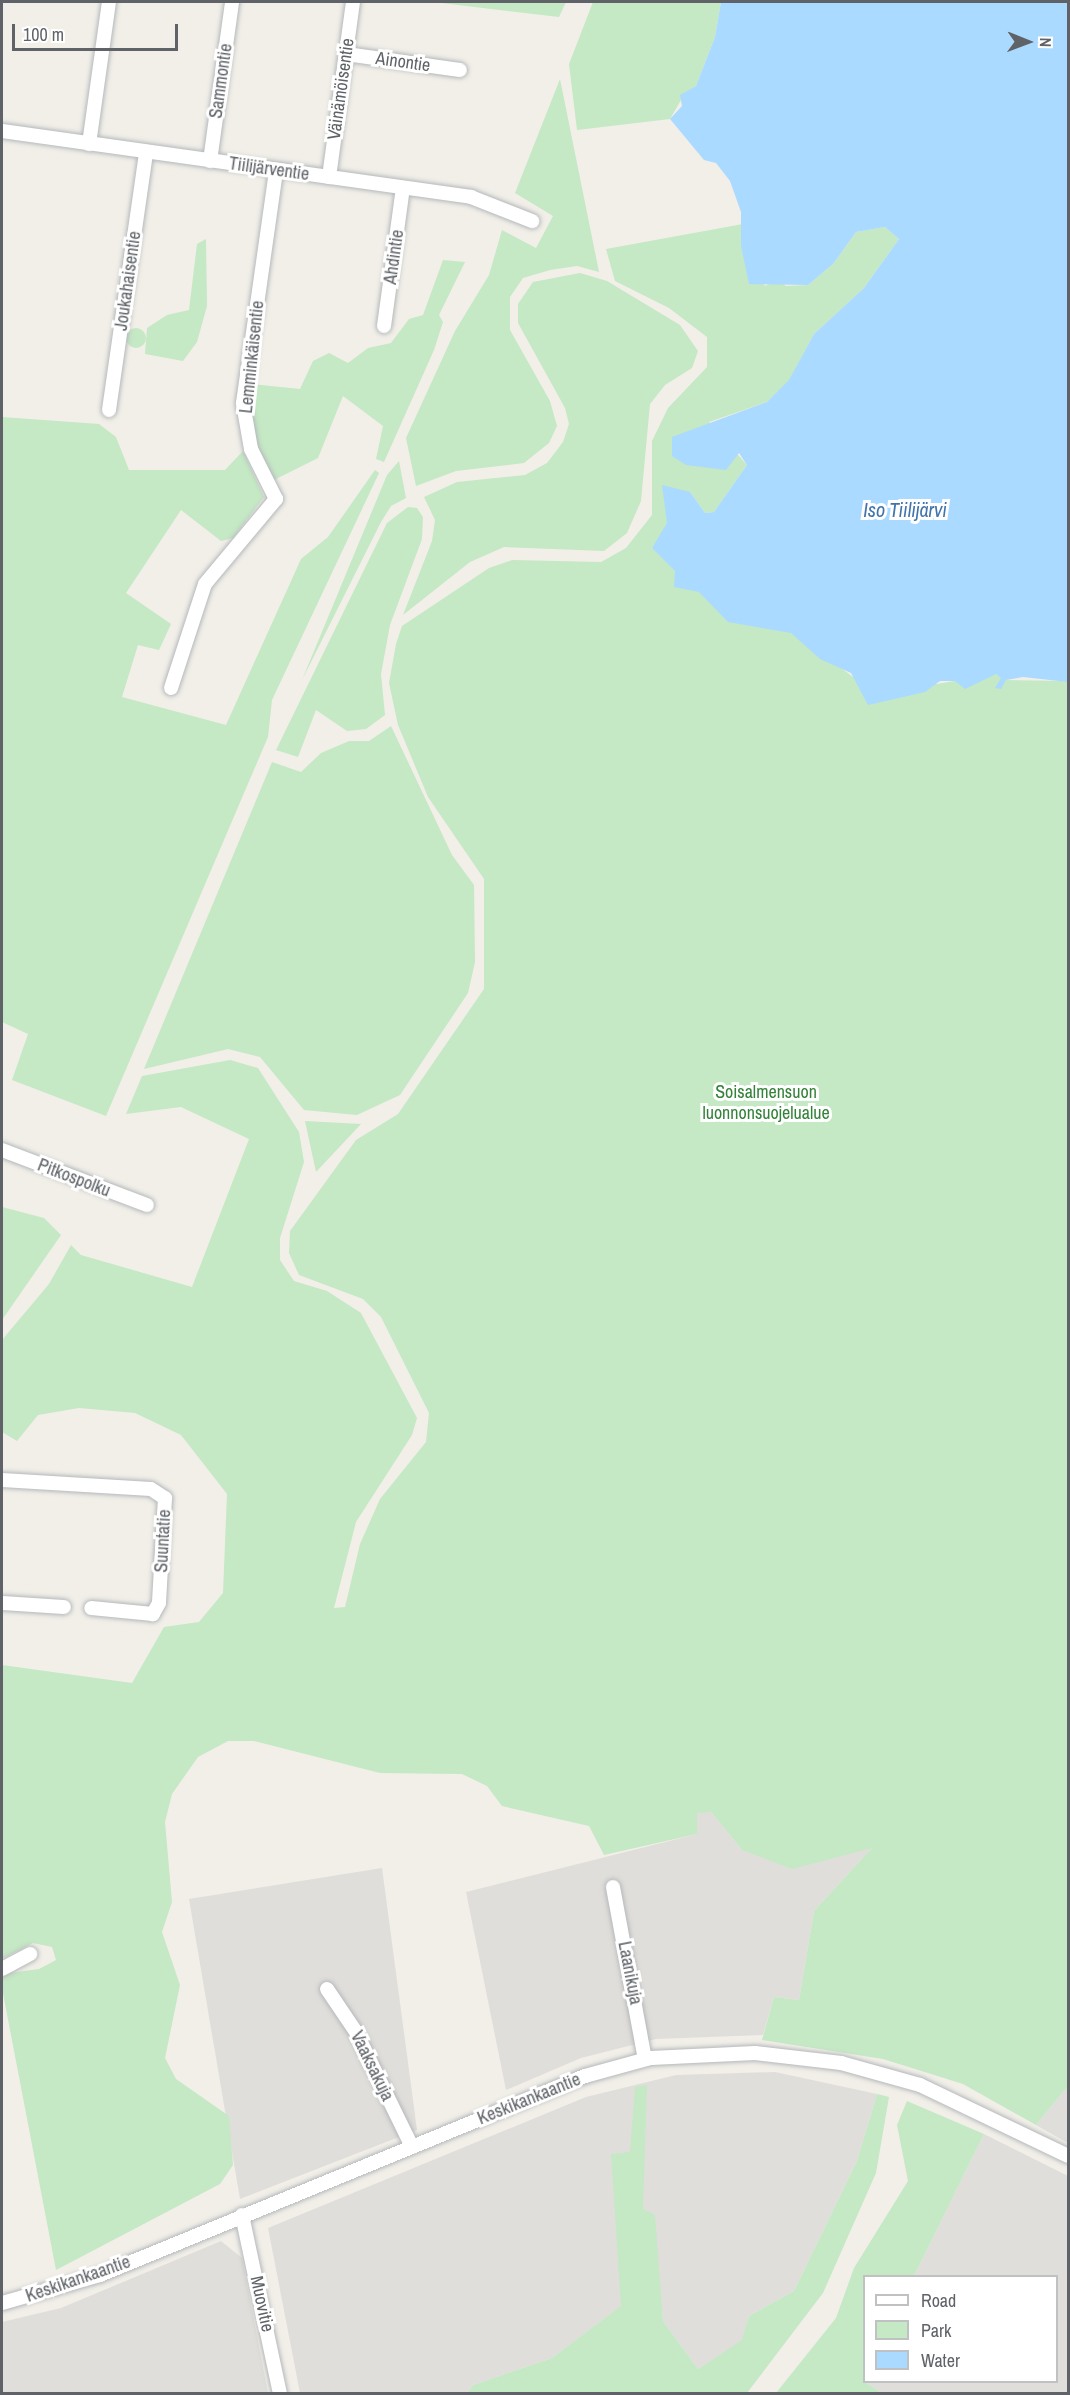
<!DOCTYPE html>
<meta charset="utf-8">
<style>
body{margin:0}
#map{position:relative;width:1070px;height:2395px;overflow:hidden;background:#f1efe8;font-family:"Archivo Narrow",sans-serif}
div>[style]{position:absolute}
.industrial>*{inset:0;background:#e0deda}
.green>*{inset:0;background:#c5e8c5}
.round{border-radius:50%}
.water>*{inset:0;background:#aadaff}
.roads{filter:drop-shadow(0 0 2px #b5b8bc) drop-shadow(0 0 2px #b5b8bc)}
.minor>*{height:14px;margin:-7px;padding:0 7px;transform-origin:7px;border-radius:7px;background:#fff}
span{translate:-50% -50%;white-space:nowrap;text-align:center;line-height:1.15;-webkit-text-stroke:6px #fff;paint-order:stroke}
.street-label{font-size:18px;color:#5f6368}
.park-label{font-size:18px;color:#348238}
.water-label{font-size:20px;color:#4174aa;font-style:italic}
.frame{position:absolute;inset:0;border:3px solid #5f6368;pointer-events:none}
.legend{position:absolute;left:863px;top:2275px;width:195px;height:108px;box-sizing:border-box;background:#fff;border:2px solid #bfc1c3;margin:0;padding:8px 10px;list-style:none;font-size:18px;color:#5f6368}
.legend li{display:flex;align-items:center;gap:12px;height:30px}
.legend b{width:30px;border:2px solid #bfc1c3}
.north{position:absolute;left:998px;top:12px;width:60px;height:60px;-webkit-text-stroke:4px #fff;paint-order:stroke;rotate:91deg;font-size:16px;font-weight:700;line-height:24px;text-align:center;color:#5f6368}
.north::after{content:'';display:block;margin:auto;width:21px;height:27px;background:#5f6368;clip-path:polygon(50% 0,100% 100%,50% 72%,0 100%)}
.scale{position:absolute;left:12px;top:24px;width:166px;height:27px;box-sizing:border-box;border:3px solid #5f6368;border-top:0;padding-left:8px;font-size:18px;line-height:21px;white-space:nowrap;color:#5f6368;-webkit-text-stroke:4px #fff;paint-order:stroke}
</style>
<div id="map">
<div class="industrial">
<div style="clip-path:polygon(697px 1812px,711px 1812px,742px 1850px,873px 1847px,814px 1911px,799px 2000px,774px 1997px,763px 2035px,656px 2039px,581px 2058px,506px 2090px,466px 1892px,697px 1834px)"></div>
<div style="clip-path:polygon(382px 1868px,417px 2130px,240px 2199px,189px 1899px)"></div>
<div style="clip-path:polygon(775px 2072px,877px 2094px,857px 2161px,794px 2291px,749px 2316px,743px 2340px,698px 2369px,663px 2321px,659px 2278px,552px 2358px,473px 2385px,467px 2393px,300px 2393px,268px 2228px,586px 2097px,676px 2075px)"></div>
<div style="clip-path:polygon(1068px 2086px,1068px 2143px,1036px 2125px)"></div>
<div style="clip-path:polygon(984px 2134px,1068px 2176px,1068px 2393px,882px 2393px,863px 2381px,864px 2378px,1056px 2382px,1056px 2276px,914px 2276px)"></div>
<div style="clip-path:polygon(221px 2241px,242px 2258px,268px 2393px,2px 2393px,2px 2322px,61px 2308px)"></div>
</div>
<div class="green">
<div style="clip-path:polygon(433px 2px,566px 2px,559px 17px)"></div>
<div style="clip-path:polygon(593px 2px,721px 2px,715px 37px,696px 86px,685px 93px,670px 119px,577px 130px,569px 64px)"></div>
<div style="clip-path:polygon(560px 79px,599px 272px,577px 266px,550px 270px,523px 278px,510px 297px,510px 330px,550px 401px,557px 426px,549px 443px,524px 463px,456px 471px,416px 486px,406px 438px,455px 331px,489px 275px,502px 230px,536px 248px,553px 216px,515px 193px)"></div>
<div style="clip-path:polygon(743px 224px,741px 246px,765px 286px,778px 280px,786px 286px,808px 285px,833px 264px,856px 232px,885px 227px,899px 239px,864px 288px,814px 334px,789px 381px,767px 402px,709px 422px,747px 465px,714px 512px,705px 513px,690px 492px,652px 548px,667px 558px,683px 584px,792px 631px,853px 677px,937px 684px,996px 674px,1006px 680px,1068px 681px,1068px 2086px,1036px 2125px,963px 2084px,883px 2059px,762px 2040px,774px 1997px,799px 2000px,814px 1911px,872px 1848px,792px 1869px,742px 1850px,711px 1812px,697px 1813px,697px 1834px,604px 1855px,589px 1826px,502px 1806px,487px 1786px,462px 1774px,380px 1773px,254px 1741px,228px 1741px,198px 1757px,172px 1794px,165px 1822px,172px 1902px,162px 1932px,180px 1985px,165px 2058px,176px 2079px,229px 2116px,233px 2165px,220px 2184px,56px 2270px,2px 1988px,2px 1974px,39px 1969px,56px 1960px,52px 1947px,33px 1943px,2px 1959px,2px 1665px,132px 1683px,164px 1627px,199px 1622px,223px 1593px,227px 1494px,181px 1435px,135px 1413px,79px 1408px,38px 1415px,17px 1441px,2px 1432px,2px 1340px,49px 1284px,71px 1245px,81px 1255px,192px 1287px,249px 1139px,181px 1107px,126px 1114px,142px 1076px,230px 1060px,258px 1068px,299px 1132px,304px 1162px,280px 1238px,280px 1260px,294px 1281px,327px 1291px,361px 1313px,417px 1418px,412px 1435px,356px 1522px,334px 1608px,345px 1607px,360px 1544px,380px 1499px,426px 1442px,429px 1413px,381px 1317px,363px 1299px,299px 1275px,289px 1253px,290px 1231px,356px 1140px,398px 1114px,484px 989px,484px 879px,428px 797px,398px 725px,389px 683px,396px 644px,402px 626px,489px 568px,512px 560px,601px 562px,626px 548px,652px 515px,652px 441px,668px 408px,707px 367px,707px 337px,669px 308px,615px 281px,606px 249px)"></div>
<div style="clip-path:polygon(206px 239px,207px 306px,197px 342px,183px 361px,145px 354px,147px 328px,167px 315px,189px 310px,197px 244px)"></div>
<div style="clip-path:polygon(443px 260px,465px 262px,439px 315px,443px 322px,434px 350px,384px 462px,376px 459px,383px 426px,343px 396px,318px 458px,274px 480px,259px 452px,250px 413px,251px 384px,300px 389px,313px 361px,329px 353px,348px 363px,368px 348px,391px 343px,409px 319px,423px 315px)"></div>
<div style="clip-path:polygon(580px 273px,607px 281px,680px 325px,698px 351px,692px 368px,665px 385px,650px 404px,641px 501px,627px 533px,604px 551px,504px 547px,470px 562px,403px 615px,432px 541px,435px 520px,424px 497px,457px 482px,525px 475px,547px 463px,563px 442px,569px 424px,565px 408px,518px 323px,518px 304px,533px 282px)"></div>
<div class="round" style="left:126px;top:328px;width:20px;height:20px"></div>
<div style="clip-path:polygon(2px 417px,99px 424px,116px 437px,129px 470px,225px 470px,243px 451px,264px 497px,233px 538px,221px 541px,181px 510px,126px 593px,171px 624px,159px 650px,138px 645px,122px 697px,226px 725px,301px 559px,328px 537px,375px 470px,379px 473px,272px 700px,268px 737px,106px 1116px,12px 1080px,28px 1034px,2px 1022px)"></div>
<div style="clip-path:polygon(399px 461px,406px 498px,391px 506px,381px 522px,302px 680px,387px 475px)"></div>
<div style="clip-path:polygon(408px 507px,417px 508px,423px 517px,422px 539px,390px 625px,381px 674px,385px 715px,366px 729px,347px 731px,316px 710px,298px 757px,276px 750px,387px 523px)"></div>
<div style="clip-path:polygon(391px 726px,452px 855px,474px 885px,475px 962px,468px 993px,400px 1095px,357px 1115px,304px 1110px,260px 1057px,228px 1049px,144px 1069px,272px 762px,301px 772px,321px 753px,349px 741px,369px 741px)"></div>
<div style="clip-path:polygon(305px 1121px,361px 1124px,316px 1172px)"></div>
<div style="clip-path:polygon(2px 1207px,44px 1218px,61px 1235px,2px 1320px)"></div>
<div style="clip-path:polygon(647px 2085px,643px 2209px,655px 2215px,663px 2321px,698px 2369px,742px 2340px,749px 2316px,794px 2291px,857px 2161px,877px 2094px,889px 2097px,876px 2173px,823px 2293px,747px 2393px,467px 2393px,473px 2385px,552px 2358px,621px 2306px,611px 2154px,630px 2152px,635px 2087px)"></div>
<div style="clip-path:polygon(907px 2101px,984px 2134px,914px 2276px,864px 2276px,863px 2381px,882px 2393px,776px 2393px,836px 2318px,854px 2268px,908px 2181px,897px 2125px)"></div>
</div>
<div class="water">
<div style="clip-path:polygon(721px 2px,1068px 2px,1068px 682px,1023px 677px,1006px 680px,1001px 689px,995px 688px,1001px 678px,996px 674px,965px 689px,955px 681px,940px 681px,925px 692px,868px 705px,851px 673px,820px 659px,791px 633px,728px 622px,699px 592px,674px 587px,675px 571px,652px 548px,667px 523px,662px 485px,690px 492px,705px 513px,714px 512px,747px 465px,739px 453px,726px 470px,686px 465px,672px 456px,672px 437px,767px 402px,789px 380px,814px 334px,864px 288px,899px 239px,885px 227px,856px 232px,833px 264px,808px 285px,749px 284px,741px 246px,741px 212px,730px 181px,716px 163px,704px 160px,670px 119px,682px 106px,680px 95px,696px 86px,715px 37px)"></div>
</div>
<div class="roads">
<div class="minor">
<div style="left:346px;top:54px;width:115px;rotate:8deg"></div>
<div style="left:2px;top:131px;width:474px;rotate:8deg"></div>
<div style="left:471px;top:197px;width:66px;rotate:21.5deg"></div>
<div style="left:89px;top:144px;width:143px;rotate:-82deg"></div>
<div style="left:210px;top:161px;width:161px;rotate:-82.1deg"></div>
<div style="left:329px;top:177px;width:177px;rotate:-82.2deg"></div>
<div style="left:384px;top:326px;width:139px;rotate:-82.2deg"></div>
<div style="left:109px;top:410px;width:261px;rotate:-81.8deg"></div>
<div style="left:171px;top:688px;width:109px;rotate:-71.9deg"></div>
<div style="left:205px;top:584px;width:111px;rotate:-50.1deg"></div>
<div style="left:276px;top:499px;width:56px;rotate:-116.6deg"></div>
<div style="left:251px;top:449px;width:47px;rotate:-99.9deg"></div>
<div style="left:243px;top:403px;width:235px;rotate:-81.9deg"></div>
<div style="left:2px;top:1150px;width:155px;rotate:20.8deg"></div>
<div style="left:2px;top:1480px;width:149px;rotate:3.5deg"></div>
<div style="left:151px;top:1489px;width:17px;rotate:33deg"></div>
<div style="left:165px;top:1498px;width:105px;rotate:93.3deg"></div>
<div style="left:159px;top:1603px;width:13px;rotate:119deg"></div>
<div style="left:153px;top:1614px;width:62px;rotate:-174.5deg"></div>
<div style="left:2px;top:1603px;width:62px;rotate:3.7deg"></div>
<div style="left:613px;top:1887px;width:175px;rotate:79.5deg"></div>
<div style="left:2px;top:1969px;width:32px;rotate:-28deg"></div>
<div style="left:327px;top:1989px;width:52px;rotate:56deg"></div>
<div style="left:356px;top:2032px;width:128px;rotate:64deg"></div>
<div style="left:242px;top:2215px;width:183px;rotate:78deg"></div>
<div style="left:2px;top:2303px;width:102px;rotate:-15.9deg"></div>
<div style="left:100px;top:2275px;width:524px;rotate:-22.31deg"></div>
<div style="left:585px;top:2076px;width:68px;rotate:-15.3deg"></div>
<div style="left:651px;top:2058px;width:104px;rotate:-2.8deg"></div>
<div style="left:755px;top:2053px;width:87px;rotate:6.6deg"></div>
<div style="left:841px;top:2063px;width:82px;rotate:15.6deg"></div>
<div style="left:920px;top:2085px;width:164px;rotate:25.6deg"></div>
</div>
</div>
<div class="street-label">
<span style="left:403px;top:62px;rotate:8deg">Ainontie</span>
<span style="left:221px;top:81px;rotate:-82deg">Sammontie</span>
<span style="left:341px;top:89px;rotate:-82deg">Väinämöisentie</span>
<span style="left:269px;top:169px;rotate:8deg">Tiilijärventie</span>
<span style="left:394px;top:257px;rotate:-82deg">Ahdintie</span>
<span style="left:128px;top:281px;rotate:-82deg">Joukahaisentie</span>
<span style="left:252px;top:357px;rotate:-84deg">Lemminkäisentie</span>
<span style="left:74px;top:1178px;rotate:21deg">Pitkospolku</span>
<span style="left:163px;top:1541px;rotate:-87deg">Suuntatie</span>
<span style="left:630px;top:1973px;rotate:79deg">Laanikuja</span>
<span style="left:372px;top:2066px;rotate:64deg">Vaaksakuja</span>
<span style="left:529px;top:2099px;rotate:-22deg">Keskikankaantie</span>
<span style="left:78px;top:2279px;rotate:-19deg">Keskikankaantie</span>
<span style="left:262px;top:2304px;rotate:78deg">Muovitie</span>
</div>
<div class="park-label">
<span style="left:766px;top:1103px">Soisalmensuon<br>luonnonsuojelualue</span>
</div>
<div class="water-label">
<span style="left:905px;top:509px">Iso Tiilijärvi</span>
</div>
<div class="frame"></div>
<ul class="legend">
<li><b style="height:8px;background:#fff"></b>Road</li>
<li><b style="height:16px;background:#c5e8c5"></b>Park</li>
<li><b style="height:16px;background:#aadaff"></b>Water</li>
</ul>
<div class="north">N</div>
<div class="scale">100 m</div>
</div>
